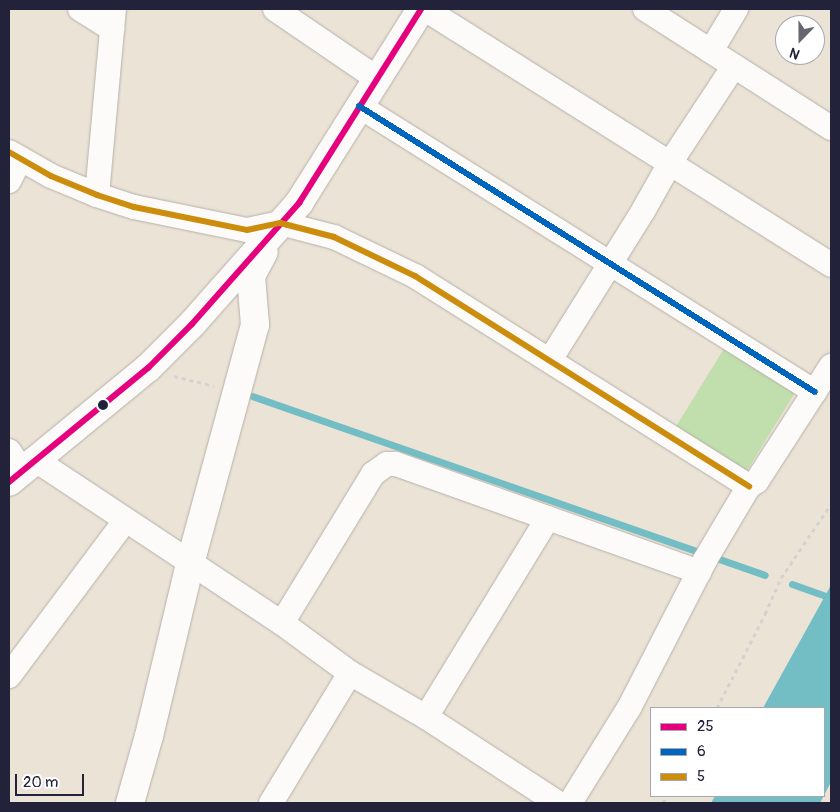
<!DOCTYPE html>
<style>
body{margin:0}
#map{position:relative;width:840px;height:812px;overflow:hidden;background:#ebe3d5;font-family:Pangolin,sans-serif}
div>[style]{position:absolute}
.green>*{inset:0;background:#c1dead}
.water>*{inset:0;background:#73bdc4}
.stream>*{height:7px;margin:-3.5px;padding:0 3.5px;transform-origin:3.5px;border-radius:3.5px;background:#73bdc4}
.path>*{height:3px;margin-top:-1.5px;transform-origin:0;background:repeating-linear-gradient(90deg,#d4d2d0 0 4px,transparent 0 8px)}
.roads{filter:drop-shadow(0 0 1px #b5b0aa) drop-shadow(0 0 1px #b5b0aa)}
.street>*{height:24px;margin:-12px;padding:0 12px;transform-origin:12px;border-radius:12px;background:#fcfbf9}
.secondary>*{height:28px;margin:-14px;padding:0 14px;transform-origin:14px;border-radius:14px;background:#fcfbf9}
.bus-1>*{height:6px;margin:-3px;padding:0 3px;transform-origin:3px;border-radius:3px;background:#e5007d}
.bus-2>*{height:6px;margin:-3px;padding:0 3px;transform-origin:3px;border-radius:3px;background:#0065bd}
.bus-3>*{height:6px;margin:-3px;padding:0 3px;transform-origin:3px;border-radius:3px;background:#cc8c0c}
.dots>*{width:14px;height:14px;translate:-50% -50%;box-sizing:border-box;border:2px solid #fff;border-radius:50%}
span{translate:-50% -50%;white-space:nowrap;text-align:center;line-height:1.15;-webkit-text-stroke:4px #fff;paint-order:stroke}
.frame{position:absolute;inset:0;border:10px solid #22223b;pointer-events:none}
.legend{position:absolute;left:650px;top:707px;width:175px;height:90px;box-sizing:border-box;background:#fff;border:1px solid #a7a7b1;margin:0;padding:6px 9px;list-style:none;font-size:15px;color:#22223b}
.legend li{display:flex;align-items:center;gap:10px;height:25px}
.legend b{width:25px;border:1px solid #a7a7b1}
.north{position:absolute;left:775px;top:15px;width:50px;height:50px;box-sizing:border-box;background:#fff;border:1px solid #a7a7b1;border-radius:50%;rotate:202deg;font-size:14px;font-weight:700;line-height:20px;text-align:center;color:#22223b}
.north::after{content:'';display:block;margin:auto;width:18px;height:22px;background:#686671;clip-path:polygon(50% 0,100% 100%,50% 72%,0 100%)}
.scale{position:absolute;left:15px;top:774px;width:69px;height:22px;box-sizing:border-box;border:2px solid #22223b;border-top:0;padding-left:6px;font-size:15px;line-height:18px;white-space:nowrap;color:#22223b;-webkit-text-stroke:4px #fff;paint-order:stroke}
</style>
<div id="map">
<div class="green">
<div style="clip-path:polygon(725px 347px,796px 391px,746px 472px,675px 428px)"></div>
</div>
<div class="water">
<div style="clip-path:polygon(831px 585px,831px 782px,820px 803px,711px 803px,715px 796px,824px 796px,824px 708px,763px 708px)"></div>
</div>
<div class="stream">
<div style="left:252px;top:396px;width:543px;rotate:19.24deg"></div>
<div style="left:792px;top:584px;width:41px;rotate:19.7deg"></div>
</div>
<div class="path">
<div style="left:174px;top:376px;width:41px;rotate:14deg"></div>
<div style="left:717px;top:708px;width:106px;rotate:-62.9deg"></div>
<div style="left:765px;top:614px;width:39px;rotate:-66deg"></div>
<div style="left:781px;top:578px;width:89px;rotate:-56deg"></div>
<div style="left:663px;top:803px;width:8px;rotate:-60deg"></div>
</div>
<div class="roads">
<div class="street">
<div style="left:80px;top:9px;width:38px;rotate:32deg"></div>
<div style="left:275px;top:9px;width:122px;rotate:34.3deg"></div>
<div style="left:425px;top:9px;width:480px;rotate:32.2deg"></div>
<div style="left:645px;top:9px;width:221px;rotate:32.6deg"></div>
<div style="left:711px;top:51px;width:49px;rotate:-59.2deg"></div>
<div style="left:359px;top:106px;width:538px;rotate:32.1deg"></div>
<div style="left:9px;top:152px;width:48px;rotate:29.7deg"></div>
<div style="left:51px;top:176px;width:50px;rotate:22.4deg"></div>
<div style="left:97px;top:195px;width:39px;rotate:18deg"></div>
<div style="left:134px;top:207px;width:115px;rotate:11.5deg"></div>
<div style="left:247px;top:230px;width:34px;rotate:-12deg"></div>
<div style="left:280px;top:223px;width:56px;rotate:14.5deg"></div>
<div style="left:334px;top:237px;width:90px;rotate:25.7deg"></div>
<div style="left:415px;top:276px;width:395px;rotate:32.2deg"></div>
<div style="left:9px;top:181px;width:25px;rotate:-63deg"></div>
<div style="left:97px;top:195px;width:187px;rotate:-84.8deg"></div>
<div style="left:550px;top:360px;width:176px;rotate:-58deg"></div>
<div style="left:643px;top:211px;width:55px;rotate:-60.6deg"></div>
<div style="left:670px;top:163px;width:116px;rotate:-56.6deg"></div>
<div style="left:9px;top:451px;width:23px;rotate:56deg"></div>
<div style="left:34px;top:459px;width:297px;rotate:33.5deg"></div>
<div style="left:282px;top:623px;width:84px;rotate:36.3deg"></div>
<div style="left:350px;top:673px;width:88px;rotate:30.1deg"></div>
<div style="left:426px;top:717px;width:158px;rotate:33.1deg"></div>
<div style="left:282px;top:623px;width:175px;rotate:-58.6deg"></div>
<div style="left:373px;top:474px;width:17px;rotate:-36deg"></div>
<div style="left:387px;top:464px;width:9px"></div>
<div style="left:396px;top:464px;width:322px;rotate:19.6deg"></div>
<div style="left:9px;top:676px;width:194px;rotate:-53.2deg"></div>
<div style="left:426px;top:717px;width:233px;rotate:-58.5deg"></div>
<div style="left:271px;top:803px;width:152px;rotate:-58.7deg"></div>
<div style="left:570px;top:803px;width:112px;rotate:-58.2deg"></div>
<div style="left:629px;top:708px;width:166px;rotate:-62.8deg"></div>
<div style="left:705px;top:560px;width:86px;rotate:-59.3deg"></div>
<div style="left:749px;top:486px;width:9px;rotate:-32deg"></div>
<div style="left:757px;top:481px;width:137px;rotate:-57.2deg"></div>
</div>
<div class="secondary">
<div style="left:9px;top:482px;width:180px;rotate:-39.4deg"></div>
<div style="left:148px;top:368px;width:62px;rotate:-45deg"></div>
<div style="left:192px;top:324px;width:162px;rotate:-48.5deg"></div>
<div style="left:299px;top:203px;width:229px;rotate:-57.8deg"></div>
<div style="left:130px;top:803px;width:70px;rotate:-74.2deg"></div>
<div style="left:149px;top:736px;width:177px;rotate:-76.6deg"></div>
<div style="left:190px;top:564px;width:248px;rotate:-74.8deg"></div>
<div style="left:255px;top:325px;width:49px;rotate:-94.7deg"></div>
<div style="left:251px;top:276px;width:27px;rotate:-62deg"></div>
</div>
</div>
<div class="bus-1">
<div style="left:9px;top:482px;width:180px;rotate:-39.4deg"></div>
<div style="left:148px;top:368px;width:62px;rotate:-45deg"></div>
<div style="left:192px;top:324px;width:162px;rotate:-48.5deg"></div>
<div style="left:299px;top:203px;width:229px;rotate:-57.8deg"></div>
</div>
<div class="bus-2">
<div style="left:359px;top:106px;width:538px;rotate:32.1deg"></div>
</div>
<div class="bus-3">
<div style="left:9px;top:152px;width:48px;rotate:29.7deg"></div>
<div style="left:51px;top:176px;width:50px;rotate:22.4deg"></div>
<div style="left:97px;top:195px;width:39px;rotate:18deg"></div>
<div style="left:134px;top:207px;width:115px;rotate:11.5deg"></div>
<div style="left:247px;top:230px;width:34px;rotate:-12deg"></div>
<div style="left:280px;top:223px;width:56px;rotate:14.5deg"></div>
<div style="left:334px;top:237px;width:90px;rotate:25.7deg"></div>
<div style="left:415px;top:276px;width:395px;rotate:32.2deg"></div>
</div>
<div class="dots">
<div style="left:103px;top:405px;background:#22223b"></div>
</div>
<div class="frame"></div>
<ul class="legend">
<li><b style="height:6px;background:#e5007d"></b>25</li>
<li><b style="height:6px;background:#0065bd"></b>6</li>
<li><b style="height:6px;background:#cc8c0c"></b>5</li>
</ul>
<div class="north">N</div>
<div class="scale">20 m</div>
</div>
